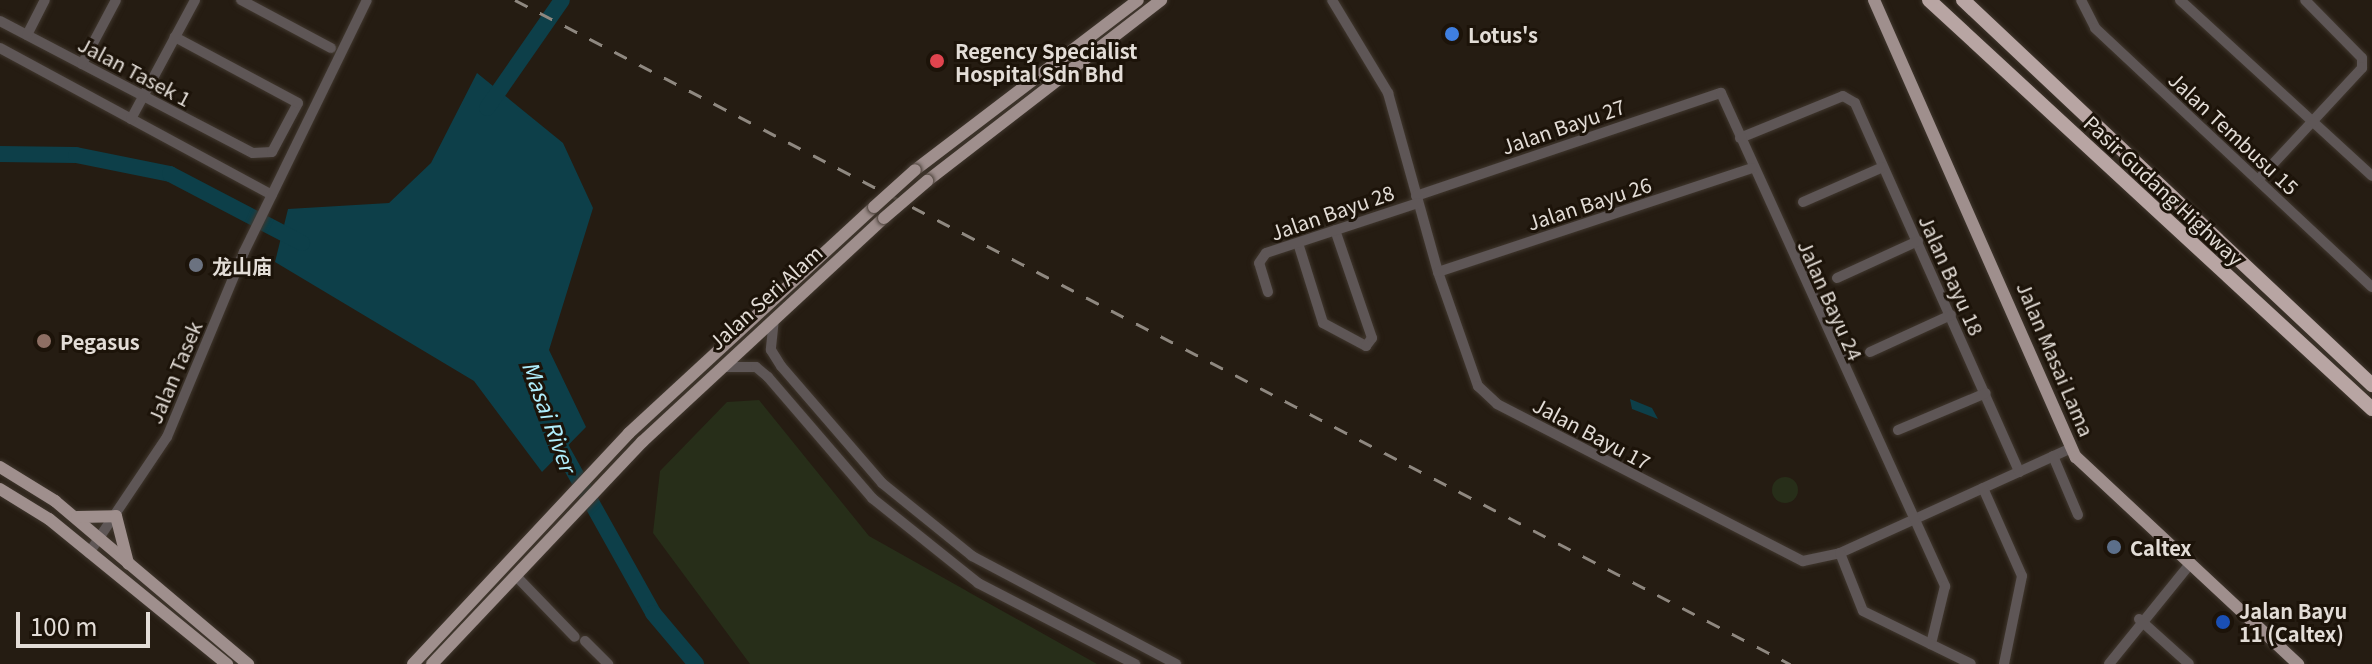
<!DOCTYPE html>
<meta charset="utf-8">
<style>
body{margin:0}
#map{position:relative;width:2372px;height:664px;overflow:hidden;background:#251c12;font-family:Georgia,"Noto Sans SC",serif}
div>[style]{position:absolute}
.green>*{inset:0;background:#272e19}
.round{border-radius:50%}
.water>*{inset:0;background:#0d3f49}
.river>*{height:16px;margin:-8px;padding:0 8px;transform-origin:8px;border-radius:8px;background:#0d3f49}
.roads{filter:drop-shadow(0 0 2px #40372e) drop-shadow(0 0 2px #40372e)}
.minor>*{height:10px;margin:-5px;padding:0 5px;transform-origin:5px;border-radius:5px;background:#5e5656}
.major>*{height:12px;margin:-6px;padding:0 6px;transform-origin:6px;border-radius:6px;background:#9f8f8d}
.highway>*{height:14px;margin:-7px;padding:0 7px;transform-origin:7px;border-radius:7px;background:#b8a5a3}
.rail>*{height:3px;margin-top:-1.5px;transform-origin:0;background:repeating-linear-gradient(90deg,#8f8880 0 14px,transparent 0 28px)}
.bridges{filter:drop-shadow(0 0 2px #40372e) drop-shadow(0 0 2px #40372e)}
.major-bridge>*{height:12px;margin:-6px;padding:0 6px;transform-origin:6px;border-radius:6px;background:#9f8f8d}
.dots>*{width:22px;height:22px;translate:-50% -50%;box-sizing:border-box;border:4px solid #1c1309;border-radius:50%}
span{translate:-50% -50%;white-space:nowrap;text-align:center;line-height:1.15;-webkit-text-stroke:6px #1c1309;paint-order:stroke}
.poi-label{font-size:20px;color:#e3ddd7;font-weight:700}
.left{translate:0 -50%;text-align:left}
.street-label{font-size:20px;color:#e3ddd7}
.water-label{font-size:22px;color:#afeefd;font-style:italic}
.scale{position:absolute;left:16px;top:612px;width:134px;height:36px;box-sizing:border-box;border:4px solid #e3ddd7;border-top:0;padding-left:10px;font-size:24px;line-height:28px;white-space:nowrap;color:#e3ddd7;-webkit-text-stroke:6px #1c1309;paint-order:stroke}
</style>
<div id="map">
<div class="green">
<div style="clip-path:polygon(759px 400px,869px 536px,1097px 664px,750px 664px,653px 533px,660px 471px,727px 402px)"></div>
<div class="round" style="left:1772px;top:477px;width:26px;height:26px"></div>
</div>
<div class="water">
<div style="clip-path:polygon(477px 73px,563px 143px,593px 208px,549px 350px,586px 427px,542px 472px,474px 381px,275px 262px,288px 209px,389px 203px,431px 163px)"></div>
<div style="clip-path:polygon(1630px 399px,1652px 408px,1658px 419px,1632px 409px)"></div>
</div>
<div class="river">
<div style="left:487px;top:108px;width:131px;rotate:-55.2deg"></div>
<div style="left:0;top:154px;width:76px;rotate:0.8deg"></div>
<div style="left:76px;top:155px;width:96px;rotate:11.4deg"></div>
<div style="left:170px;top:174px;width:149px;rotate:27.6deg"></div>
<div style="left:552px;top:432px;width:207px;rotate:60.8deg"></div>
<div style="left:653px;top:613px;width:67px;rotate:49.9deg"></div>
</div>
<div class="roads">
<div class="minor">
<div style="left:241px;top:0;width:102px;rotate:28.1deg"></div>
<div style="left:1332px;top:0;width:109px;rotate:58.9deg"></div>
<div style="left:1388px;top:93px;width:186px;rotate:74.4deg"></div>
<div style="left:1438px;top:272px;width:121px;rotate:70.7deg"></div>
<div style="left:1478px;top:386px;width:26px;rotate:43deg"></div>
<div style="left:1497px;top:404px;width:344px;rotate:27.2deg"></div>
<div style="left:1803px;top:561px;width:38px;rotate:-12deg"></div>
<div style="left:1840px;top:553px;width:255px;rotate:-24.4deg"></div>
<div style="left:2081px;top:0;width:31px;rotate:63deg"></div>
<div style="left:2095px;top:28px;width:379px;rotate:43.1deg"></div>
<div style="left:2180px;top:0;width:260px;rotate:42.5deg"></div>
<div style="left:0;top:21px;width:285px;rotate:27.6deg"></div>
<div style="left:253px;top:153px;width:19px;rotate:-3deg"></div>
<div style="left:272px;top:152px;width:55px;rotate:-62deg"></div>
<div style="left:298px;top:103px;width:140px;rotate:-151.8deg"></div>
<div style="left:27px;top:35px;width:39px;rotate:-63deg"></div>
<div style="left:0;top:48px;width:309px;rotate:28.4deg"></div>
<div style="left:82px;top:64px;width:72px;rotate:-62deg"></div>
<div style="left:131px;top:119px;width:135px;rotate:-61.7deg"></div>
<div style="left:1740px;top:138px;width:111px;rotate:-22.2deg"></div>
<div style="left:1843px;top:96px;width:14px;rotate:30deg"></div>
<div style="left:1855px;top:103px;width:404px;rotate:66deg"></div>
<div style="left:2258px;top:180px;width:153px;rotate:-47.1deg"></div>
<div style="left:2362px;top:68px;width:10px;rotate:-90deg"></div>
<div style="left:2362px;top:58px;width:81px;rotate:-134.5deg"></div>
<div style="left:1416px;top:196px;width:322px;rotate:-18.7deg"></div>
<div style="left:1721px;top:93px;width:542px;rotate:65.56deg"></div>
<div style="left:1945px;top:586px;width:60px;rotate:103.6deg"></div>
<div style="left:1803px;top:202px;width:87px;rotate:-23.6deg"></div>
<div style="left:1298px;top:243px;width:84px;rotate:72.6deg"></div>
<div style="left:1323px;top:323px;width:49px;rotate:28.1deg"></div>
<div style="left:1366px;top:346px;width:10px;rotate:-53deg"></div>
<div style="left:1372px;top:338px;width:114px;rotate:-108.9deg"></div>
<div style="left:1438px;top:272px;width:331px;rotate:-18.3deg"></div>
<div style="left:1837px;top:278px;width:89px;rotate:-24.6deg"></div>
<div style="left:1268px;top:292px;width:30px;rotate:-107deg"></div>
<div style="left:1259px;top:263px;width:12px;rotate:-55deg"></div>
<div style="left:1266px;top:253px;width:160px;rotate:-18.2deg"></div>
<div style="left:774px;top:319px;width:31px;rotate:96deg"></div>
<div style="left:771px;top:350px;width:19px;rotate:58deg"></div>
<div style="left:781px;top:366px;width:155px;rotate:49.2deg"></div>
<div style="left:882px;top:483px;width:116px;rotate:39deg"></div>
<div style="left:972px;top:556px;width:231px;rotate:27.9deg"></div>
<div style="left:1870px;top:352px;width:89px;rotate:-24.6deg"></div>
<div style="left:723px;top:367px;width:33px"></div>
<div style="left:756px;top:367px;width:16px;rotate:40deg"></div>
<div style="left:768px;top:377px;width:160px;rotate:49.3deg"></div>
<div style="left:872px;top:498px;width:136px;rotate:38.7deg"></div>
<div style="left:978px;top:583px;width:177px;rotate:27.3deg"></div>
<div style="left:1898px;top:430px;width:95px;rotate:-22.8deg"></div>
<div style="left:2053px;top:456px;width:64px;rotate:67deg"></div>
<div style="left:1983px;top:488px;width:96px;rotate:66.1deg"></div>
<div style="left:2022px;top:576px;width:90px;rotate:101.6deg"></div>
<div style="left:89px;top:553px;width:140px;rotate:-56.1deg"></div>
<div style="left:167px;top:437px;width:200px;rotate:-67.4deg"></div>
<div style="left:244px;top:252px;width:280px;rotate:-64deg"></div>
<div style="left:1840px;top:553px;width:62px;rotate:68.4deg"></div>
<div style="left:1863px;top:611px;width:120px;rotate:26.1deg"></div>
<div style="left:517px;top:577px;width:83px;rotate:46deg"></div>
<div style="left:2139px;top:619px;width:67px;rotate:42deg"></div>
<div style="left:585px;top:641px;width:33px;rotate:45deg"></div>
<div style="left:2109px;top:664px;width:129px;rotate:-51deg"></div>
</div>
<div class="major">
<div style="left:1874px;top:0;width:500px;rotate:66.2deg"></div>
<div style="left:2076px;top:457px;width:304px;rotate:43deg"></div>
<div style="left:915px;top:170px;width:280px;rotate:-37.3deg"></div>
<div style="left:927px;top:181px;width:296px;rotate:-37.7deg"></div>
<div style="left:0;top:467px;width:65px;rotate:31.7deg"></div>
<div style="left:55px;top:501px;width:253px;rotate:40.2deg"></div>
<div style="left:0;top:489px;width:57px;rotate:31.5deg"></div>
<div style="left:49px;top:519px;width:230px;rotate:39.2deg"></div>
<div style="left:77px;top:517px;width:39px;rotate:-1deg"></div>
<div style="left:116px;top:516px;width:49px;rotate:75.7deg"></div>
<div style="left:413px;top:664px;width:316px;rotate:-46.9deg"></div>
<div style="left:629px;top:433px;width:333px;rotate:-42.7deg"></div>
<div style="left:432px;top:664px;width:306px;rotate:-46.6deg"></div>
<div style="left:642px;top:442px;width:330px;rotate:-42.8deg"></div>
</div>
<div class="highway">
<div style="left:1929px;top:0;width:603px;rotate:42.71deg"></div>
<div style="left:1963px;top:0;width:562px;rotate:43.27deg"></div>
</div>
</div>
<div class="rail">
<div style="left:515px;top:0;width:1438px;rotate:27.51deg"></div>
</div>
<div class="bridges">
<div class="major-bridge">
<div style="left:874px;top:207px;width:55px;rotate:-42.1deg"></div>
<div style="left:884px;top:218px;width:57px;rotate:-40.7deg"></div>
</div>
</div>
<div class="dots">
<div style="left:1452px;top:34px;background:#3f7fe0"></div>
<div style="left:937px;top:61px;background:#e0444e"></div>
<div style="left:196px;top:265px;background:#6b7280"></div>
<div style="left:44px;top:341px;background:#8d6e63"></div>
<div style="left:2114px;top:547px;background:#5c6f8a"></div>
<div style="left:2223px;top:622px;background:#1a4fb4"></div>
</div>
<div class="poi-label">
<span class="left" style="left:1468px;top:34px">Lotus's</span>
<span class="left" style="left:955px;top:62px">Regency Specialist<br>Hospital Sdn Bhd</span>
<span class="left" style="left:212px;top:265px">龙山庙</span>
<span class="left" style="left:60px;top:341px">Pegasus</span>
<span class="left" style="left:2130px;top:547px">Caltex</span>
<span class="left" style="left:2239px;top:622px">Jalan Bayu<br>11 (Caltex)</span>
</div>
<div class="street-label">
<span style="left:135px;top:71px;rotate:28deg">Jalan Tasek 1</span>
<span style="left:1563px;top:126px;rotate:-19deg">Jalan Bayu 27</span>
<span style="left:2234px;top:133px;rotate:43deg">Jalan Tembusu 15</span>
<span style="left:2164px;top:190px;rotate:43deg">Pasir Gudang Highway</span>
<span style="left:1589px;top:203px;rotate:-18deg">Jalan Bayu 26</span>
<span style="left:1332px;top:212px;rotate:-19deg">Jalan Bayu 28</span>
<span style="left:1952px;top:275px;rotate:66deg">Jalan Bayu 18</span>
<span style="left:765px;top:297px;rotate:-42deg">Jalan Seri Alam</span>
<span style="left:1831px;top:300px;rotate:66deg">Jalan Bayu 24</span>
<span style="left:2056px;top:359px;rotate:67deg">Jalan Masai Lama</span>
<span style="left:174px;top:372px;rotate:-67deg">Jalan Tasek</span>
<span style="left:1592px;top:433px;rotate:28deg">Jalan Bayu 17</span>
</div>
<div class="water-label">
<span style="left:550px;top:416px;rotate:70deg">Masai River</span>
</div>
<div class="scale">100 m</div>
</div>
